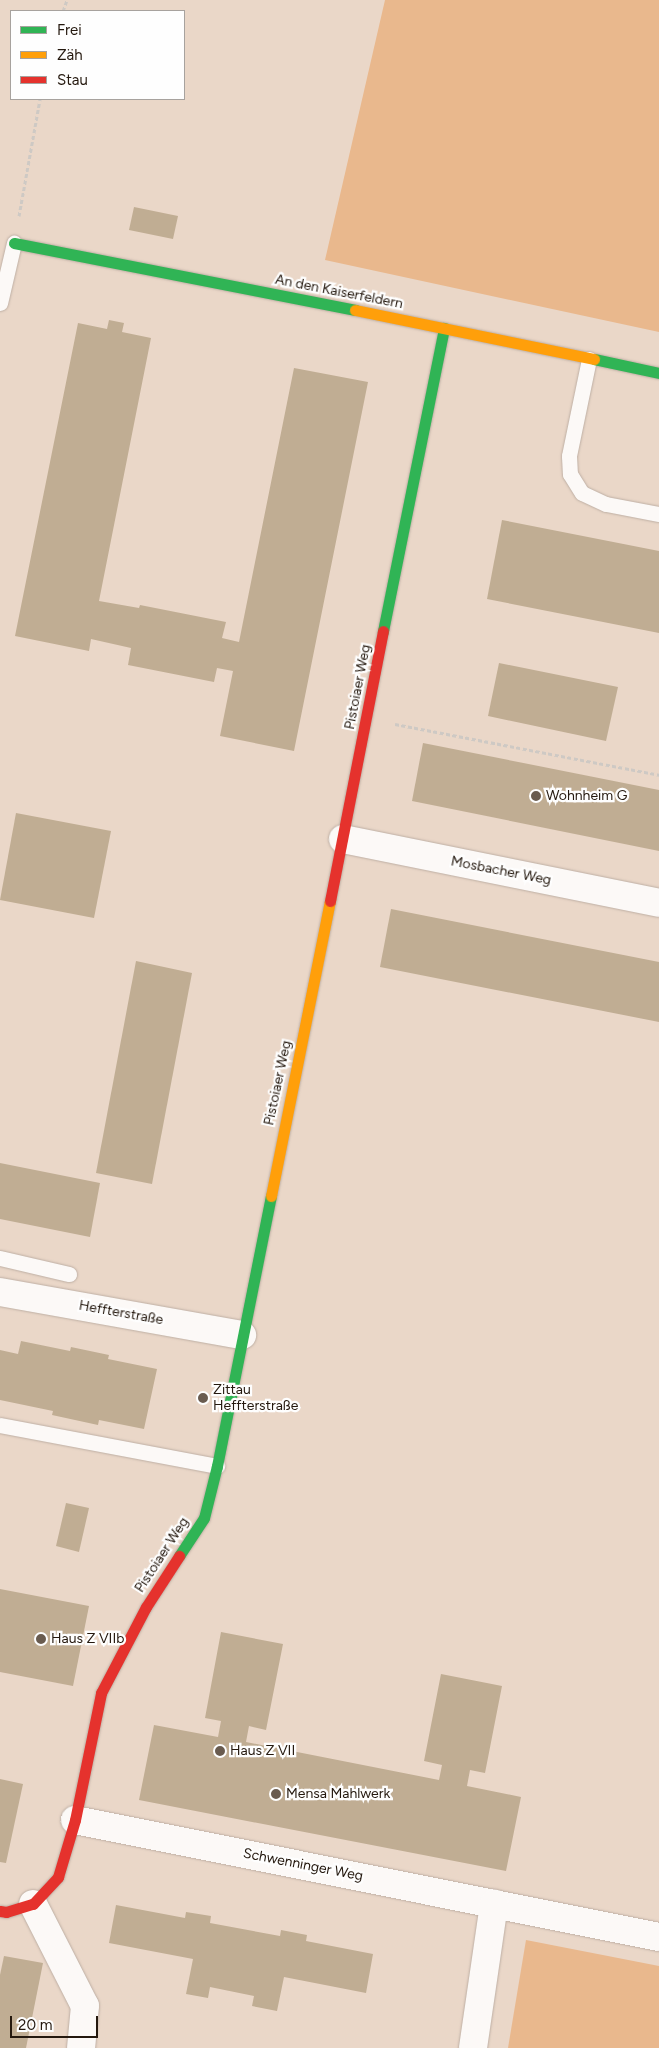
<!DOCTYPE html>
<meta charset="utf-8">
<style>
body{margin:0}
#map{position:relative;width:659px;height:2048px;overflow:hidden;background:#ead7c8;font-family:Figtree,sans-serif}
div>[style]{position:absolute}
.green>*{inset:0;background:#e9b88d}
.building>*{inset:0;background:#c0ad93}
.path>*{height:3px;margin-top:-1.5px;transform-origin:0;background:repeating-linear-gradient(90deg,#cec9c4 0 4px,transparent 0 6.5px)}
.roads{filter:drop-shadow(0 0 1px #beafa4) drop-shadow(0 0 1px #beafa4)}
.lane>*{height:15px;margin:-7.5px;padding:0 7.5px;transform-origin:7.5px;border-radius:7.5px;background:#fcf9f7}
.street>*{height:28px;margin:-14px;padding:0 14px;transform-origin:14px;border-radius:14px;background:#fcf9f7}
.fast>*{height:11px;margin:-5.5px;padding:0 5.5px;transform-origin:5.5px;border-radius:5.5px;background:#30b455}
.slow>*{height:11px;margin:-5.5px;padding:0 5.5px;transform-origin:5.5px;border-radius:5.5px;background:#ff9f0a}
.jam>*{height:11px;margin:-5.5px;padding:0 5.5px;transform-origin:5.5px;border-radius:5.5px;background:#e5322d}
.dots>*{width:14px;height:14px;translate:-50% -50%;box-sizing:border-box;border:2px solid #fefefe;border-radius:50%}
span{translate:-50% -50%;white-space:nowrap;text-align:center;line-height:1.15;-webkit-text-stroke:4.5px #fefefe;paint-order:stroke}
.street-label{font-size:14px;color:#24180e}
.poi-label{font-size:14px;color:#24180e}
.left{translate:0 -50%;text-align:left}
.legend{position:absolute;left:10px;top:10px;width:175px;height:90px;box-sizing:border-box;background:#fefefe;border:1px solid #a7a29e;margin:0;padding:6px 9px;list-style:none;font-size:15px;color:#24180e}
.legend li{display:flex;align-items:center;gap:10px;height:25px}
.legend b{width:25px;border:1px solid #a7a29e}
.scale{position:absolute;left:10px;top:2016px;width:88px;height:22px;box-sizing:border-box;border:2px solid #24180e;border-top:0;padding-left:6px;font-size:15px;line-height:18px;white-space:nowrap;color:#24180e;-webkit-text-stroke:4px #fefefe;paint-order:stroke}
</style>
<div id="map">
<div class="green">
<div style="clip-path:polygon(385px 0,659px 0,659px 332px,325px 260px)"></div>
<div style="clip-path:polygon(526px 1940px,659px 1966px,659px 2048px,508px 2048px)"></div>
</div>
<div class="building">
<div style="clip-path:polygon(134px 207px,178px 216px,173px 239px,129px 230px)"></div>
<div style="clip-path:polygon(109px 320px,124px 323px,122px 332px,151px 338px,99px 601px,139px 608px,140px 605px,226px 622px,222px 638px,239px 642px,294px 368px,368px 382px,294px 751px,220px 736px,233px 671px,217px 668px,214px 682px,128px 665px,131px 648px,91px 639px,89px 651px,15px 636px,78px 323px,107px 329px)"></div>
<div style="clip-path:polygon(502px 520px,659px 551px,659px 633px,487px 599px)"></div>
<div style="clip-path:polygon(499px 663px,618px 687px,606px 741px,488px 716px)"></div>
<div style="clip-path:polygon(423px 743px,659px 790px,659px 851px,412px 801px)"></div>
<div style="clip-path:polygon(16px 813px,111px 831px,94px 918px,0 900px)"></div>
<div style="clip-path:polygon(391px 909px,659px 962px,659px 1022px,380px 967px)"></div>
<div style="clip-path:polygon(136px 961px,192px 973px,152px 1184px,96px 1173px)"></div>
<div style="clip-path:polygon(0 1163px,100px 1183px,90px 1237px,0 1219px)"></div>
<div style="clip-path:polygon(21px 1341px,70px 1351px,71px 1347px,109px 1355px,108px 1359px,157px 1369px,144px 1429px,99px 1420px,98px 1425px,52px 1415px,53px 1411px,0 1400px,0 1350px,18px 1354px)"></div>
<div style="clip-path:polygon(66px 1503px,89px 1508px,79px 1552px,56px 1546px)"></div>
<div style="clip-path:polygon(0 1589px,89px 1606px,73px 1686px,0 1672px)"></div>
<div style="clip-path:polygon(221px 1632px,283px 1644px,266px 1730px,249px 1726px,246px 1742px,439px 1780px,442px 1765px,424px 1761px,441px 1674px,502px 1686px,485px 1773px,470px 1770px,467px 1786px,521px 1797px,506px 1871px,139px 1800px,154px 1725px,218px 1737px,221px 1721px,205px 1718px)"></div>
<div style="clip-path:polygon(0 1779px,23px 1784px,6px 1863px,0 1862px)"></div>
<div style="clip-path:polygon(116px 1905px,185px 1918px,186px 1912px,211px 1916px,210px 1923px,280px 1936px,281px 1930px,307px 1935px,306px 1941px,373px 1954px,366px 1993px,284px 1977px,277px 2011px,252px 2006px,254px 1996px,210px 1987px,208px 1998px,186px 1994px,193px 1959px,109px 1943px)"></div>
<div style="clip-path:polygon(4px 1956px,43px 1963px,26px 2048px,0 2048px,0 1975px)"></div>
</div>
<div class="path">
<div style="left:63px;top:11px;width:12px;rotate:-70deg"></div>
<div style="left:19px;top:216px;width:119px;rotate:-79.8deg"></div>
<div style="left:395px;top:724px;width:269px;rotate:10.9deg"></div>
</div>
<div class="roads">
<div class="lane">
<div style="left:0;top:303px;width:62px;rotate:-76.9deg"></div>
<div style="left:589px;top:359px;width:99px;rotate:101.7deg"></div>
<div style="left:569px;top:456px;width:18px;rotate:87deg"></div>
<div style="left:570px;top:474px;width:22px;rotate:58deg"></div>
<div style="left:582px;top:493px;width:26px;rotate:25deg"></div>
<div style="left:606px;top:504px;width:54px;rotate:10.7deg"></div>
<div style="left:0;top:1258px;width:71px;rotate:13.1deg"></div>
<div style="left:0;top:1425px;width:221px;rotate:10.7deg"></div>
</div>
<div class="street">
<div style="left:343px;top:839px;width:322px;rotate:11.4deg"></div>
<div style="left:0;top:1292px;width:246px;rotate:10.1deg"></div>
<div style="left:75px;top:1820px;width:596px;rotate:11.33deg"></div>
<div style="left:33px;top:1904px;width:114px;rotate:63deg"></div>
<div style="left:85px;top:2006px;width:42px;rotate:95.4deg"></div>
<div style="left:473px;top:2048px;width:146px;rotate:-81.7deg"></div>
</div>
<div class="fast">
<div style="left:14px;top:243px;width:348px;rotate:11.1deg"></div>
<div style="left:594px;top:359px;width:66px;rotate:12.2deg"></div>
<div style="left:383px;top:631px;width:309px;rotate:-78.6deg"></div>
<div style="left:179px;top:1556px;width:45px;rotate:-56.7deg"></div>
<div style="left:204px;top:1518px;width:54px;rotate:-76deg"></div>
<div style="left:217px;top:1466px;width:275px;rotate:-78.7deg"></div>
</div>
<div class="slow">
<div style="left:355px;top:310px;width:244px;rotate:11.6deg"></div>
<div style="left:271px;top:1196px;width:301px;rotate:-78.7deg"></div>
</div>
<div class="jam">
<div style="left:330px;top:901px;width:275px;rotate:-78.9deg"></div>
<div style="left:0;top:1911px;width:6px;rotate:9deg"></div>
<div style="left:6px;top:1912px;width:28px;rotate:-17deg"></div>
<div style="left:33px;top:1904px;width:37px;rotate:-47deg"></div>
<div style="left:58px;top:1877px;width:59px;rotate:-73.4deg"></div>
<div style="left:75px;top:1820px;width:130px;rotate:-78.4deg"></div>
<div style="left:101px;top:1693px;width:97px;rotate:-62.4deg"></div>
<div style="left:146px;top:1607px;width:61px;rotate:-57.1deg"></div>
</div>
</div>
<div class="dots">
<div style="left:536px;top:796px;background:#695b4f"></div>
<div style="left:203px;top:1398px;background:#695b4f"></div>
<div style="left:41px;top:1639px;background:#695b4f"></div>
<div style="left:220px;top:1751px;background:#695b4f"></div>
<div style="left:276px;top:1794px;background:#695b4f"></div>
</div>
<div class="street-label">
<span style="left:339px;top:292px;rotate:11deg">An den Kaiserfeldern</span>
<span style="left:358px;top:687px;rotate:-79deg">Pistoiaer Weg</span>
<span style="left:501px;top:871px;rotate:11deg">Mosbacher Weg</span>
<span style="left:278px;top:1083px;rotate:-78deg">Pistoiaer Weg</span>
<span style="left:121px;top:1313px;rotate:10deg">Heffterstraße</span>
<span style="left:162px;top:1555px;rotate:-57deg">Pistoiaer Weg</span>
<span style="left:303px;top:1865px;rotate:11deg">Schwenninger Weg</span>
</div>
<div class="poi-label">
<span class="left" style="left:546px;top:796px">Wohnheim G</span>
<span class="left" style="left:213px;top:1398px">Zittau<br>Heffterstraße</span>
<span class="left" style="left:51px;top:1639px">Haus Z VIIb</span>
<span class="left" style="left:230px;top:1751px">Haus Z VII</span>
<span class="left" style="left:286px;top:1794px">Mensa Mahlwerk</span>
</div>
<ul class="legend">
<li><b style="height:6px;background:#30b455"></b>Frei</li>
<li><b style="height:6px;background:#ff9f0a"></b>Zäh</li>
<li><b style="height:6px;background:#e5322d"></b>Stau</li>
</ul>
<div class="scale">20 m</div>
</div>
